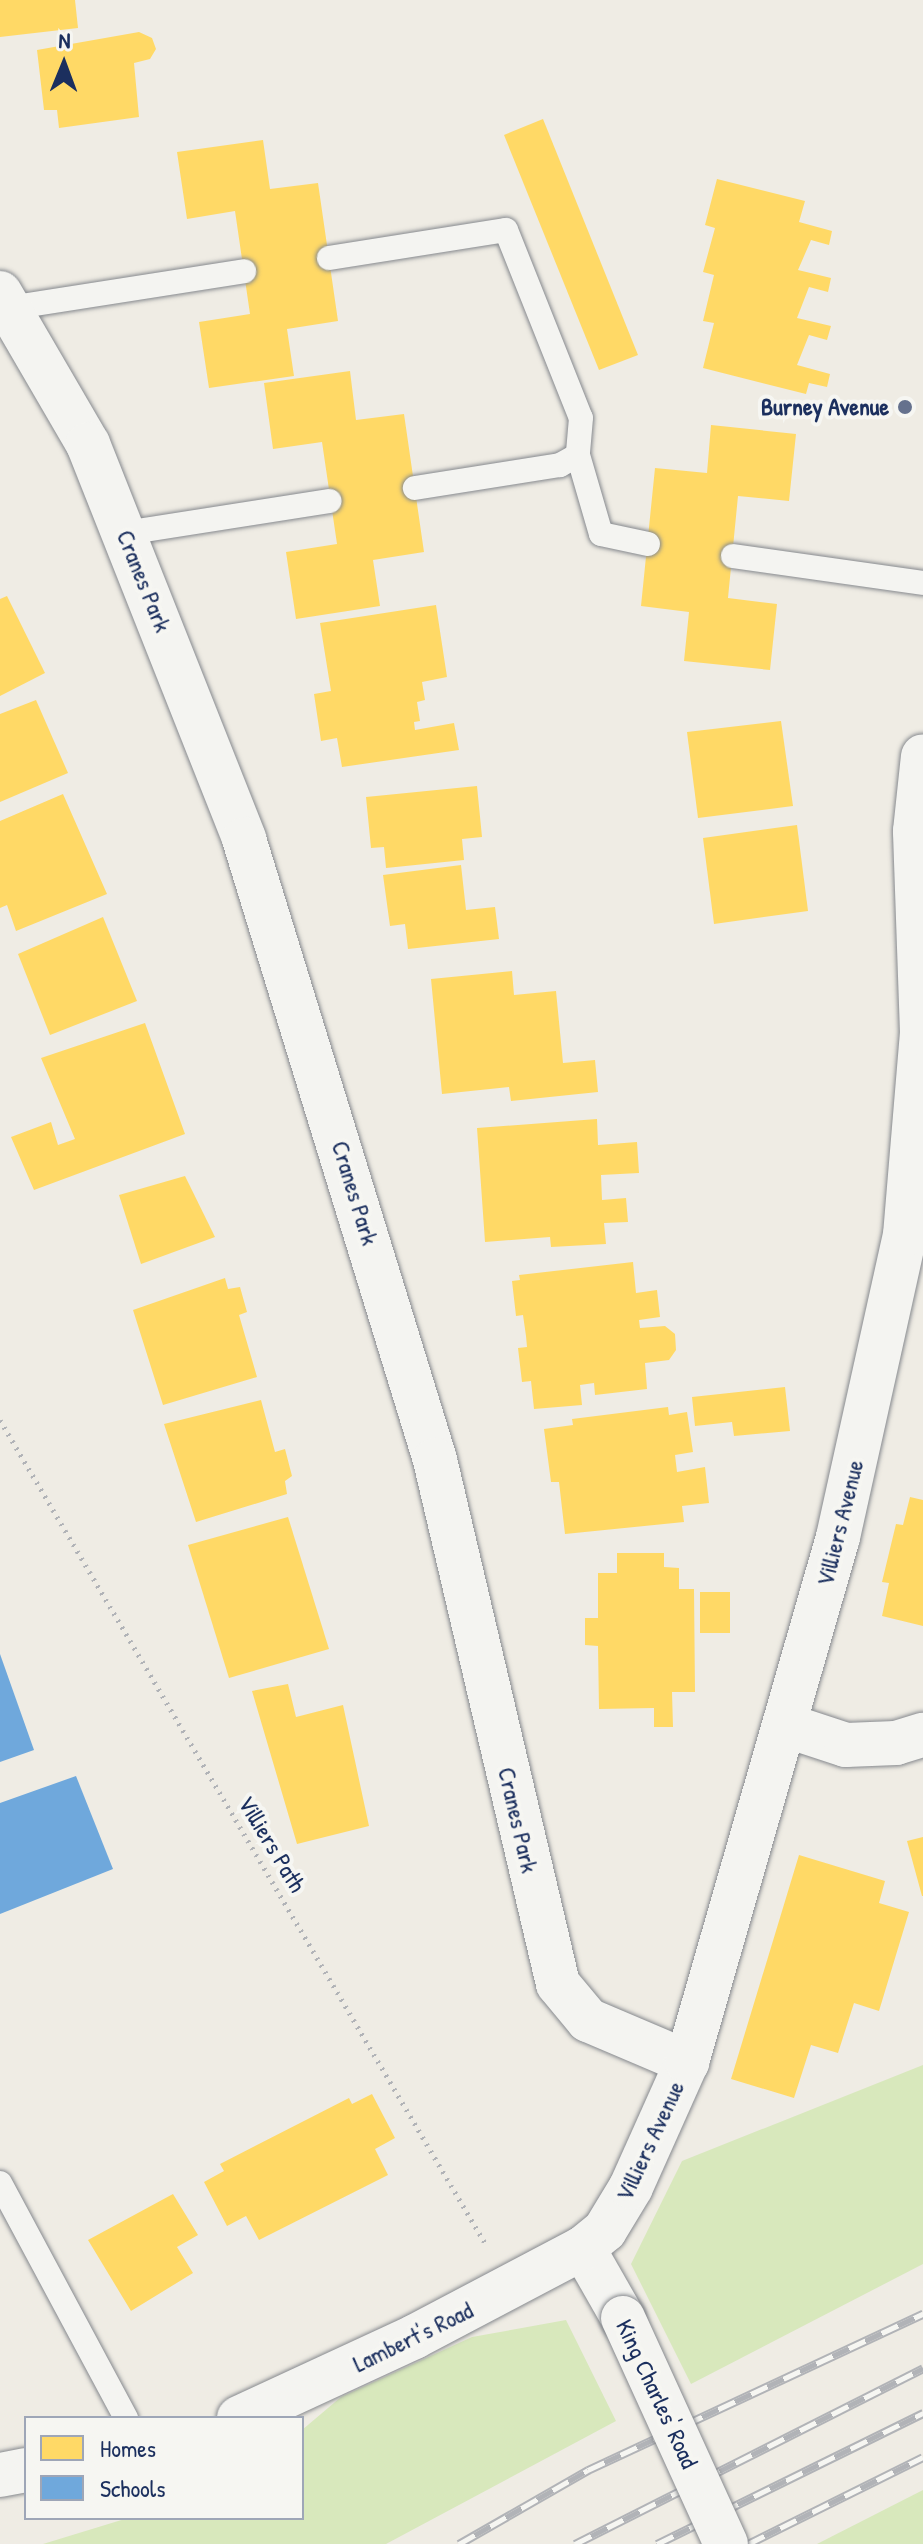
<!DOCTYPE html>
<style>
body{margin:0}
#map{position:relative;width:923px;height:2544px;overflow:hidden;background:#efece4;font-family:"Patrick Hand",sans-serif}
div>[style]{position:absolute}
.green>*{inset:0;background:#d8e8bc}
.homes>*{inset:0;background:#ffd966}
.schools>*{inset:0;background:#6fa8dc}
.path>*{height:5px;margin-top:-2.5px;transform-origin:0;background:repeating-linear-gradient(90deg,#b1b3b7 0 2px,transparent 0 8px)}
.roads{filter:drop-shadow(0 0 2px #86898e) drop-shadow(0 0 2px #86898e)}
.lane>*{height:24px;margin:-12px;padding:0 12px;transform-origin:12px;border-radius:12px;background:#f4f4f1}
.street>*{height:44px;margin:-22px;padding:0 22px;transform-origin:22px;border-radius:22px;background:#f4f4f1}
.secondary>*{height:44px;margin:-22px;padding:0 22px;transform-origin:22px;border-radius:22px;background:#f4f4f1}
.rail>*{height:9px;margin-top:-4.5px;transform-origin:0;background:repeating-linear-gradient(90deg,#f6f6f2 0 18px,#b1b3b7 0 36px);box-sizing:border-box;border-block:2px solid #b1b3b7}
.bridges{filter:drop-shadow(0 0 2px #86898e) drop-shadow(0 0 2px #86898e)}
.secondary-bridge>*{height:44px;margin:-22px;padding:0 22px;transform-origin:22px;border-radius:22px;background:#f4f4f1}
.dots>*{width:22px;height:22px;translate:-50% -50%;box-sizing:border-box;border:4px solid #f6f6f2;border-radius:50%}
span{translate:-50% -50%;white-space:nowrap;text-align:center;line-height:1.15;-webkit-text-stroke:8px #f6f6f2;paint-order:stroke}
.poi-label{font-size:24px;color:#1b2f5e;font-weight:700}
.right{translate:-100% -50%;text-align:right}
.street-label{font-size:24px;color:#1b2f5e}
.legend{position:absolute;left:24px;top:2416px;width:280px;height:104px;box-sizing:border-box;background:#f6f6f2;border:2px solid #9ea6b7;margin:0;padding:10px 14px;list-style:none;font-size:24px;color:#1b2f5e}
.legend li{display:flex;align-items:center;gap:16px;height:40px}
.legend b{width:40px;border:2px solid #9ea6b7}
.north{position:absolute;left:24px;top:24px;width:80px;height:80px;-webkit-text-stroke:6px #f6f6f2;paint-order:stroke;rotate:1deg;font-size:22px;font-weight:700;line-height:32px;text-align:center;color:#1b2f5e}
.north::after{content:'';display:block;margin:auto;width:28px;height:36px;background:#1b2f5e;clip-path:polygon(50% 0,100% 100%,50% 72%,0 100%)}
</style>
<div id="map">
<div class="green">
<div style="clip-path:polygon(923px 2065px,923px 2264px,691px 2384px,631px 2264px,682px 2161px)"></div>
<div style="clip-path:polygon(566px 2320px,616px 2421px,386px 2544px,43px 2544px,128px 2518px,302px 2518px,302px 2430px,341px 2397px,472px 2337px)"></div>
<div style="clip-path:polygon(923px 2490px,923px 2544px,817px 2544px)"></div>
</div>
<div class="homes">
<div style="clip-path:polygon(0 0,75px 0,78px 28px,0 37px)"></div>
<div style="clip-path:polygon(139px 32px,152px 38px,156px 49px,150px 59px,134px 63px,139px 117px,59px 128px,57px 110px,44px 110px,37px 50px)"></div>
<div style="clip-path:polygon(543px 119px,638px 355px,599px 370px,504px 135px)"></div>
<div style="clip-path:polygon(263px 140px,270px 189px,318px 183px,338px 321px,287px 329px,294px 376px,209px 388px,199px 322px,250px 314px,235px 211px,187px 219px,177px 152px)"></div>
<div style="clip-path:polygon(717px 179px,805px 201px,799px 222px,832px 231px,829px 245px,811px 240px,798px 270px,831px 278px,828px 292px,809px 287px,797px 318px,831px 326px,827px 340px,809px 335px,797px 365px,830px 374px,827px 387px,809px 383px,806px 394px,703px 368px,714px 323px,703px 321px,714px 275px,703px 272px,715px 228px,705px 225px)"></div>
<div style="clip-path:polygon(350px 371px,356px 420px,404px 414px,424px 552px,373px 560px,380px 606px,296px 619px,286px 552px,337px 544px,322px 442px,273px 449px,264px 383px)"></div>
<div style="clip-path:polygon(711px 425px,796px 434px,789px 501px,738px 496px,728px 598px,777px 604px,770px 670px,684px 661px,689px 612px,641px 606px,655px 468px,707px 473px)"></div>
<div style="clip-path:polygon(7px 596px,45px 673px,0 696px,0 599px)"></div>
<div style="clip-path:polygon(436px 605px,447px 677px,422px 682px,425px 700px,417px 702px,420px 721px,414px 722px,415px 730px,454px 723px,459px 750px,342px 767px,337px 738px,321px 741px,314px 694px,331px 691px,320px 623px)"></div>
<div style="clip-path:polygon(36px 700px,68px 773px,0 802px,0 714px)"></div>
<div style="clip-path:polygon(781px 721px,793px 806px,698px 818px,687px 732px)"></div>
<div style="clip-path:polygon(477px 786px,482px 837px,462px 839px,464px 860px,386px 868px,384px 847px,371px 848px,366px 797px)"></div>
<div style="clip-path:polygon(63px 794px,107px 894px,16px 931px,7px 905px,0 908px,0 821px)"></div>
<div style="clip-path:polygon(797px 825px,808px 911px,714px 924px,703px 838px)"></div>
<div style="clip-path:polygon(461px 865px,466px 910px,495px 907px,499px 939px,408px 949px,405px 924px,390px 926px,383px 875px)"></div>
<div style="clip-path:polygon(103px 917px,137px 1001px,50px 1035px,18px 954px)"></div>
<div style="clip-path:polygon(512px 971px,514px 995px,556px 991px,563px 1063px,595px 1060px,598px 1092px,511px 1101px,509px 1087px,442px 1094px,431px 979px)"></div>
<div style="clip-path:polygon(145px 1023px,185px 1134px,34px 1190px,11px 1137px,51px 1122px,58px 1145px,75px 1139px,41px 1058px)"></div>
<div style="clip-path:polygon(597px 1119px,598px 1145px,637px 1142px,639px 1173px,601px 1175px,602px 1200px,626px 1198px,628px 1222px,604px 1223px,606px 1244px,551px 1247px,550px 1237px,485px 1242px,477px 1128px)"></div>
<div style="clip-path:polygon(185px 1176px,215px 1237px,141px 1264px,119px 1195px)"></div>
<div style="clip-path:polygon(633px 1262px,636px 1293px,657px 1290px,660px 1317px,639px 1320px,640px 1328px,665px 1326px,675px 1334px,676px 1350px,669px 1360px,645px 1363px,647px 1389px,595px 1395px,594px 1383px,580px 1385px,582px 1405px,534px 1409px,531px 1381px,522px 1382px,518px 1348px,527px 1347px,526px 1336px,523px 1315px,516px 1316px,512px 1281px,520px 1280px,519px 1275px)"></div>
<div style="clip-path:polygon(225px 1278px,228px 1289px,240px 1287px,247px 1312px,239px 1315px,257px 1377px,163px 1405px,133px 1310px)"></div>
<div style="clip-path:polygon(785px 1387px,790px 1431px,734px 1436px,732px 1422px,695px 1426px,692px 1397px)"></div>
<div style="clip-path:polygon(261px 1400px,275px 1452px,285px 1449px,292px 1476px,285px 1481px,287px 1494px,196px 1522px,164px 1424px)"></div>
<div style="clip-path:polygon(668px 1407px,669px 1415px,687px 1412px,693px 1452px,675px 1455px,677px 1472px,705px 1467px,709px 1503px,682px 1506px,684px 1522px,565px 1534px,559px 1482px,551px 1482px,544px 1429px,573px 1425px,572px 1419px)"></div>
<div style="clip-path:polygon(910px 1497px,923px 1500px,923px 1626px,882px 1616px,889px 1583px,882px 1582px,896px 1524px,903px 1525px)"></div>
<div style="clip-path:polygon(288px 1517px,329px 1649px,229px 1678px,188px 1545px)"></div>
<div style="clip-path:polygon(617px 1553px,664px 1553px,664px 1567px,679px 1568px,679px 1589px,694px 1589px,695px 1692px,672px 1692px,673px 1727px,654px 1727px,654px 1708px,599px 1709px,598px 1646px,585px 1645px,585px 1618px,598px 1618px,598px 1573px,617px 1573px)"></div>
<div style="clip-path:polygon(700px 1592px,730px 1592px,730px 1633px,700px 1633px)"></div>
<div style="clip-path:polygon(288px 1684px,296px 1717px,343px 1705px,369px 1826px,297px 1844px,252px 1691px)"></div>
<div style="clip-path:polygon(923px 1837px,923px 1896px,922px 1896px,907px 1841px)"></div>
<div style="clip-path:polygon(799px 1855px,885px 1881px,879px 1903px,909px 1912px,879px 2011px,854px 2003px,838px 2053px,811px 2045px,794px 2098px,731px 2079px)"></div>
<div style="clip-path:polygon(372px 2094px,395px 2138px,375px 2149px,388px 2175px,259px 2240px,246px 2216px,227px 2226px,204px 2182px,224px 2171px,220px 2164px,349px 2098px,352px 2104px)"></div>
<div style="clip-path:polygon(173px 2194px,198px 2235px,177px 2247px,193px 2273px,131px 2311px,88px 2240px)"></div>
</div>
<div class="schools">
<div style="clip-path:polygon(0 1654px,34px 1750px,0 1762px)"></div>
<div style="clip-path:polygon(76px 1776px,113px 1869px,0 1914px,0 1803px)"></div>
</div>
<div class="path">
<div style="left:0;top:1420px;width:955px;rotate:59.49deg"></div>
</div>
<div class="roads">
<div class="lane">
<div style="left:329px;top:258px;width:179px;rotate:-9deg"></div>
<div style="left:506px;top:230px;width:202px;rotate:68.3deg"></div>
<div style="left:581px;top:418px;width:37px;rotate:95deg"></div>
<div style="left:578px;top:455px;width:21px;rotate:151deg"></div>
<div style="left:560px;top:465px;width:147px;rotate:171deg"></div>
<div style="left:9px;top:308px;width:238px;rotate:-8.9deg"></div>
<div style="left:578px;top:455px;width:82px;rotate:73.8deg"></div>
<div style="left:601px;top:534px;width:48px;rotate:12deg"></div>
<div style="left:125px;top:533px;width:207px;rotate:-8.9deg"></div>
<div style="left:733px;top:556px;width:192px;rotate:8.1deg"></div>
<div style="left:0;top:2183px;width:267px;rotate:61.8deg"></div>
</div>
<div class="street">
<div style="left:785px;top:1725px;width:64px;rotate:18.2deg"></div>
<div style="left:846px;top:1745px;width:50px;rotate:-2.3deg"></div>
<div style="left:896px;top:1743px;width:28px;rotate:-17deg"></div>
</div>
<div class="secondary">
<div style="left:0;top:293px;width:175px;rotate:59.8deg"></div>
<div style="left:88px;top:444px;width:425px;rotate:68.4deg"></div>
<div style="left:244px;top:839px;width:650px;rotate:72.9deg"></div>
<div style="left:435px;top:1460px;width:538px;rotate:76.79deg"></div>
<div style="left:558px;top:1984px;width:47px;rotate:50.2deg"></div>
<div style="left:588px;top:2020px;width:108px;rotate:23deg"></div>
<div style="left:583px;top:2248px;width:81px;rotate:60.3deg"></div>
<div style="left:239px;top:2418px;width:193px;rotate:-24.8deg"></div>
<div style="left:414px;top:2337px;width:191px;rotate:-27.8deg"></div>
<div style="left:583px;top:2248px;width:28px;rotate:-39deg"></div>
<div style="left:605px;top:2230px;width:50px;rotate:-58.8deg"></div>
<div style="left:631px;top:2187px;width:137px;rotate:-65.9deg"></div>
<div style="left:687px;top:2062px;width:546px;rotate:-73.95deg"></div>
<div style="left:838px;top:1537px;width:309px;rotate:-77.5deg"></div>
<div style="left:905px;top:1235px;width:203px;rotate:-85.2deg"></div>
<div style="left:922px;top:1033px;width:202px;rotate:-92deg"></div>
<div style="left:915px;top:831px;width:75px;rotate:-83.9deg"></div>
<div style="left:0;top:2475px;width:26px;rotate:-11deg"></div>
</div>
</div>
<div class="rail">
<div style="left:459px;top:2544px;width:149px;rotate:-29.8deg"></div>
<div style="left:588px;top:2470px;width:370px;rotate:-25deg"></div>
<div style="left:575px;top:2544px;width:390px;rotate:-26.8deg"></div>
<div style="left:657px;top:2544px;width:297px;rotate:-26.2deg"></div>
<div style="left:748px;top:2544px;width:195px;rotate:-26.4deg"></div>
</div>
<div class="bridges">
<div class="secondary-bridge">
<div style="left:623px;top:2318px;width:248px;rotate:65.5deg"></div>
</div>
</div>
<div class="dots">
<div style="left:905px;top:407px;background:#65718d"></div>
</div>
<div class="poi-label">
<span class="right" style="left:889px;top:407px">Burney Avenue</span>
</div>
<div class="street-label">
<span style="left:144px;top:581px;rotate:68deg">Cranes Park</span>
<span style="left:355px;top:1193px;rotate:73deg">Cranes Park</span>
<span style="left:840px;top:1523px;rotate:-76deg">Villiers Avenue</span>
<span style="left:518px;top:1820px;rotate:77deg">Cranes Park</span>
<span style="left:272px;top:1844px;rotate:59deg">Villiers Path</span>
<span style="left:650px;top:2141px;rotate:-65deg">Villiers Avenue</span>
<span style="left:413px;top:2337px;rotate:-26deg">Lambert's Road</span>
<span style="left:657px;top:2394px;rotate:65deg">King Charles' Road</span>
</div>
<ul class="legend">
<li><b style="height:22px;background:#ffd966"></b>Homes</li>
<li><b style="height:22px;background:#6fa8dc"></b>Schools</li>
</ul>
<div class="north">N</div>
</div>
